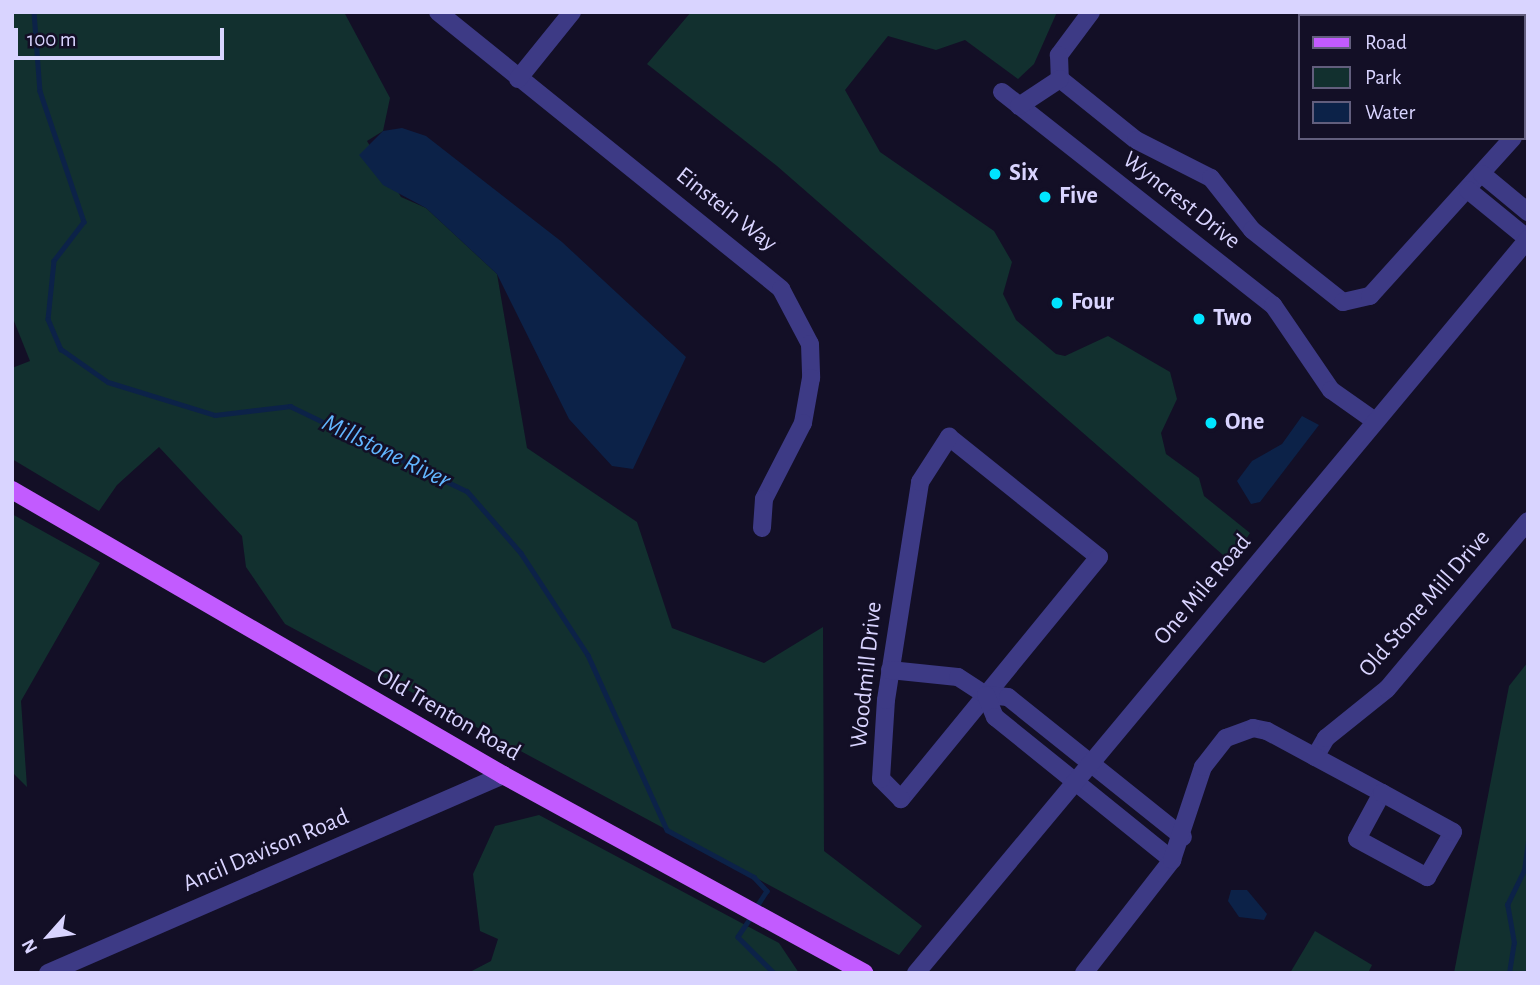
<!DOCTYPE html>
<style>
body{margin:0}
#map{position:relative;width:1540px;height:985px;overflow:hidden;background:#130f26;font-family:"Alegreya Sans",sans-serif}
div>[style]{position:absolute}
.green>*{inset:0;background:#12302f}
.water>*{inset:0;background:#0c2248}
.stream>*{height:4.5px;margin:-2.25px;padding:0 2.25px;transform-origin:2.25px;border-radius:2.25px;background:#0c2248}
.minor>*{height:18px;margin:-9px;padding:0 9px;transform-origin:9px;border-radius:9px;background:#3d3a85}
.major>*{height:18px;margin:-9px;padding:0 9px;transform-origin:9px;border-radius:9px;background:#c25bff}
.dots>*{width:19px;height:19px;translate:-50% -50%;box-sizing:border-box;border:4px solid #130f26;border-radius:50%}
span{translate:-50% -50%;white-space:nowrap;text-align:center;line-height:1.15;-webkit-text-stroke:5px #130f26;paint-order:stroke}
.poi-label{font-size:24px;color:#d9d4ff;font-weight:700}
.left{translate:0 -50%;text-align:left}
.street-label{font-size:24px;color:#d9d4ff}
.water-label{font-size:26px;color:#62b6ff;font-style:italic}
.frame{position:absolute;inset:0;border:14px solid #d9d4ff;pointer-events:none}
.legend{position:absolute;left:1298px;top:14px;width:228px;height:126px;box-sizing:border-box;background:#130f26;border:2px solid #625e7d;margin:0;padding:9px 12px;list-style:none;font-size:21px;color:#d9d4ff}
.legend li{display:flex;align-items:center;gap:14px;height:35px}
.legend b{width:35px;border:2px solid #625e7d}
.north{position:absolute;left:14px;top:901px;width:70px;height:70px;-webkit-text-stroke:5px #130f26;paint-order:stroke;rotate:242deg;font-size:19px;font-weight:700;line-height:28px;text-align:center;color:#d9d4ff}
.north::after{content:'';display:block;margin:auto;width:24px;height:32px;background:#d9d4ff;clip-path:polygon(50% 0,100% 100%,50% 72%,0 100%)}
.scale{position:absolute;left:14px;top:28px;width:210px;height:32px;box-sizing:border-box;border:4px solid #d9d4ff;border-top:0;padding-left:9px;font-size:21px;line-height:24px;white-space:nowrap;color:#d9d4ff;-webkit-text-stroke:5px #130f26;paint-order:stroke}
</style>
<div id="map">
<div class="green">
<div style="clip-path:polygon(12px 12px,344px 12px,390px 98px,383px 131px,367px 141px,401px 197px,426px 208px,497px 274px,527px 448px,637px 522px,672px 628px,764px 663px,823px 627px,824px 851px,922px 926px,899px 955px,285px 624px,246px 567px,242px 536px,159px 447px,117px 485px,99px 511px,12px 459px,12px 368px,30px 361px,12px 316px)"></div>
<div style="clip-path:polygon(691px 12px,1057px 12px,1034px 64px,1018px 79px,965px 40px,936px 50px,888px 36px,845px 90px,880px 152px,994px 231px,1012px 262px,1003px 294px,1016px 320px,1056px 354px,1065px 356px,1108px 336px,1170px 372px,1177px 399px,1161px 433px,1166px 454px,1199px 478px,1204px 496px,1250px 533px,1231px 562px,777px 166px,647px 64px)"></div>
<div style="clip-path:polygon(12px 514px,100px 563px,21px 701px,27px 787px,12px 772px)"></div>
<div style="clip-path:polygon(1528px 662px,1528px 973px,1454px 973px,1509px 686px)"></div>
<div style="clip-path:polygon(539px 815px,779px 943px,799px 973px,468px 973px,491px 961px,498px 939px,480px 931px,473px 874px,495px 826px)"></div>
<div style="clip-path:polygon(1315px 931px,1372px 965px,1368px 973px,1290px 973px)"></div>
</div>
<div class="water">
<div style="clip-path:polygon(402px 128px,426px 136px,562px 242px,686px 357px,633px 469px,612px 466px,569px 419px,497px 274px,426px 208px,383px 185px,359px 155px,383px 131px)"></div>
<div style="clip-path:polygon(1302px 416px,1319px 425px,1260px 502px,1251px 504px,1237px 481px,1252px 461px,1282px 444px)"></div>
<div style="clip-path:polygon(1231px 890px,1247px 890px,1267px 914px,1264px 920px,1239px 917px,1228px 901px)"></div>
</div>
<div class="stream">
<div style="left:34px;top:12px;width:79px;rotate:85.7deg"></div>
<div style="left:40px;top:91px;width:138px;rotate:71.4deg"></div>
<div style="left:84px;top:222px;width:49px;rotate:127.6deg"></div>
<div style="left:54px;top:261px;width:58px;rotate:95.9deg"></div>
<div style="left:48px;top:319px;width:33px;rotate:67deg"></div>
<div style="left:61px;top:349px;width:57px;rotate:35.1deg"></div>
<div style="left:108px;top:382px;width:112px;rotate:17.1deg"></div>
<div style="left:215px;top:415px;width:76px;rotate:-6.8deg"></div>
<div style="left:290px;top:406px;width:196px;rotate:25.7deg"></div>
<div style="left:467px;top:491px;width:82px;rotate:48.9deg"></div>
<div style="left:521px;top:553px;width:122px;rotate:56.7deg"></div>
<div style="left:588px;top:655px;width:192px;rotate:65.7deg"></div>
<div style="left:667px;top:830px;width:99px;rotate:28.4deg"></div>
<div style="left:754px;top:877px;width:19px;rotate:47deg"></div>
<div style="left:767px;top:891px;width:20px;rotate:123deg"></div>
<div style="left:752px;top:916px;width:25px;rotate:124deg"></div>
<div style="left:738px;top:937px;width:51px;rotate:45deg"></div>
<div style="left:1509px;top:973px;width:30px;rotate:-81deg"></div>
<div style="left:1514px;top:943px;width:39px;rotate:-100deg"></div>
<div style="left:1507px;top:905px;width:39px;rotate:-64deg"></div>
<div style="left:1524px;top:870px;width:28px;rotate:-82deg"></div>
</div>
<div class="minor">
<div style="left:438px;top:12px;width:441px;rotate:38.9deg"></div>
<div style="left:781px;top:289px;width:62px;rotate:62.2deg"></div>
<div style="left:810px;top:344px;width:34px;rotate:88deg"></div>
<div style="left:811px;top:378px;width:46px;rotate:100.1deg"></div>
<div style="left:803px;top:423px;width:85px;rotate:117.2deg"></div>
<div style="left:764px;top:499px;width:29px;rotate:94deg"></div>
<div style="left:1091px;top:12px;width:54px;rotate:126.7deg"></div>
<div style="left:1059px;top:55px;width:24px;rotate:88deg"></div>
<div style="left:1060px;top:79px;width:97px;rotate:38.8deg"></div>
<div style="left:1136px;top:140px;width:84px;rotate:26.9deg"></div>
<div style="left:1211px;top:178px;width:66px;rotate:51.7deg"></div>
<div style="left:1252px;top:230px;width:116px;rotate:38.4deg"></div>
<div style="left:1343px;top:302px;width:28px;rotate:-13deg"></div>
<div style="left:1370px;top:296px;width:213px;rotate:-47.9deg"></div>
<div style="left:1393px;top:12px;width:6px;rotate:39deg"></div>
<div style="left:518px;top:79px;width:86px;rotate:-51.1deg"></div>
<div style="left:1002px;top:92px;width:345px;rotate:38.2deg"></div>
<div style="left:1273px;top:305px;width:103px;rotate:55.7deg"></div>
<div style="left:1331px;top:390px;width:54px;rotate:35.2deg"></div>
<div style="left:1019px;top:106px;width:49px;rotate:-33.4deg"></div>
<div style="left:1524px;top:111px;width:14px;rotate:90deg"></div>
<div style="left:1482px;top:174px;width:60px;rotate:39.6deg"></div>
<div style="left:1468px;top:190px;width:77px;rotate:39.2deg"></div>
<div style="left:949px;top:437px;width:192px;rotate:38.7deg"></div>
<div style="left:1099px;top:557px;width:313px;rotate:129.3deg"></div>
<div style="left:901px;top:799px;width:28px;rotate:-135deg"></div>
<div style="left:881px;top:779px;width:79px;rotate:-86.4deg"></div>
<div style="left:886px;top:700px;width:221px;rotate:-81.1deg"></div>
<div style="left:920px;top:482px;width:54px;rotate:-57.2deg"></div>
<div style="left:890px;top:670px;width:68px;rotate:5.9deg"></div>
<div style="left:958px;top:677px;width:33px;rotate:33deg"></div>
<div style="left:986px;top:695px;width:22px;rotate:5deg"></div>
<div style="left:1008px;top:697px;width:224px;rotate:38.7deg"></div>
<div style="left:986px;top:695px;width:24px;rotate:68deg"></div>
<div style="left:995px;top:717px;width:228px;rotate:38.9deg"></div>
<div style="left:1315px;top:757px;width:22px;rotate:-60deg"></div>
<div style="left:1326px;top:738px;width:78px;rotate:-38.8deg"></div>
<div style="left:1387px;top:689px;width:219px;rotate:-50deg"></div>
<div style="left:48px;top:973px;width:496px;rotate:-23.5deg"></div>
<div style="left:916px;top:973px;width:956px;rotate:-50.18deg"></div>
<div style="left:1084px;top:973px;width:143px;rotate:-52.1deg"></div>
<div style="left:1172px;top:860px;width:98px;rotate:-71.6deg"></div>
<div style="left:1203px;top:767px;width:37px;rotate:-52deg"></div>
<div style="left:1226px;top:738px;width:29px;rotate:-20deg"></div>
<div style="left:1253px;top:728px;width:14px;rotate:12deg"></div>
<div style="left:1267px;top:731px;width:131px;rotate:28.3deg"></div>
<div style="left:1382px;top:793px;width:52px;rotate:118.5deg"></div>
<div style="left:1357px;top:839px;width:80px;rotate:28.5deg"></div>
<div style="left:1427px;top:877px;width:52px;rotate:-60deg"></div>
<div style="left:1453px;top:832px;width:81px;rotate:-151.2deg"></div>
</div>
<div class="major">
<div style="left:12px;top:490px;width:568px;rotate:30.13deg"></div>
<div style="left:503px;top:775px;width:412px;rotate:28.7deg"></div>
</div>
<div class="dots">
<div style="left:995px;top:174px;background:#00e5ff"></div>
<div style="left:1045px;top:197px;background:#00e5ff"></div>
<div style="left:1057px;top:303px;background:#00e5ff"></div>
<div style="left:1199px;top:319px;background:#00e5ff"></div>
<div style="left:1211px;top:423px;background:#00e5ff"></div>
</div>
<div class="poi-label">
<span class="left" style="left:1009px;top:174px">Six</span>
<span class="left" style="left:1059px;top:197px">Five</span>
<span class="left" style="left:1071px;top:303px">Four</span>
<span class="left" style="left:1213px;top:319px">Two</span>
<span class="left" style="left:1225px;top:423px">One</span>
</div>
<div class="street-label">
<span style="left:1181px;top:201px;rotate:38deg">Wyncrest Drive</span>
<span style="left:726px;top:210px;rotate:38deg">Einstein Way</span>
<span style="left:1203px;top:590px;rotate:-50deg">One Mile Road</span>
<span style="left:1425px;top:604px;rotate:-49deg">Old Stone Mill Drive</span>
<span style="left:867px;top:675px;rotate:-84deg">Woodmill Drive</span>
<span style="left:448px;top:715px;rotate:30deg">Old Trenton Road</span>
<span style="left:266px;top:851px;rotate:-23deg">Ancil Davison Road</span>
</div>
<div class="water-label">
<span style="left:386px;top:452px;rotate:26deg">Millstone River</span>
</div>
<div class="frame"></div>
<ul class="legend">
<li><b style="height:9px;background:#c25bff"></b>Road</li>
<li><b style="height:19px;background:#12302f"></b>Park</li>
<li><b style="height:19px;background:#0c2248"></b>Water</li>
</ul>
<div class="north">N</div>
<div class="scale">100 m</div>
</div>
